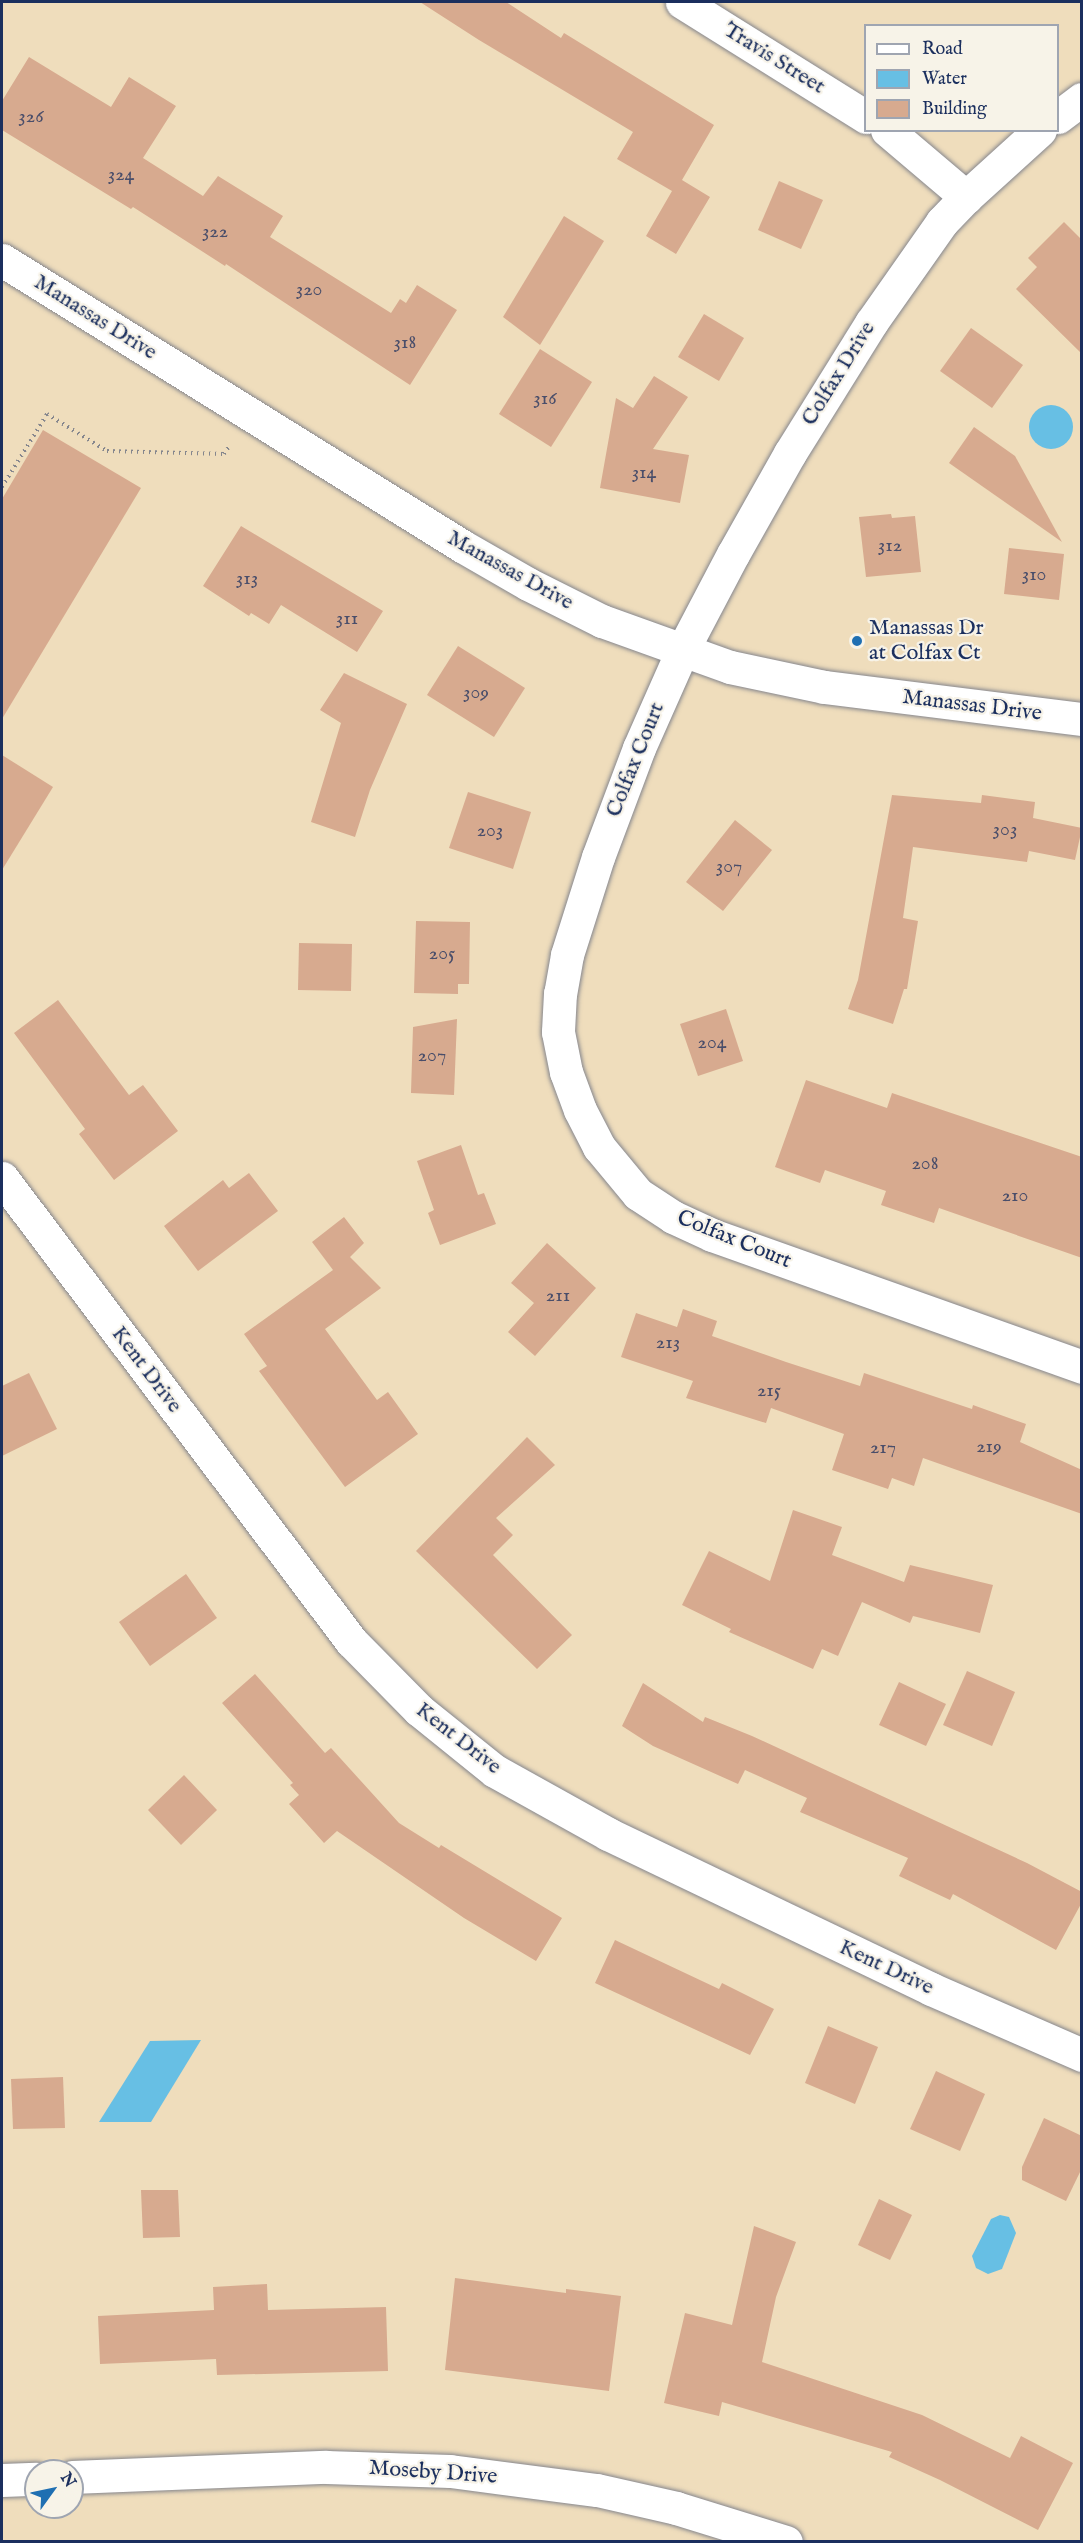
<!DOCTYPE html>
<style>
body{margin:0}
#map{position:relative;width:1083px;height:2543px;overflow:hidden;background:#efddbc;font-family:"IM FELL English",serif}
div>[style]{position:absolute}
.water>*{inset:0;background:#67bfe4}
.round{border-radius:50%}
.building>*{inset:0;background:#d7aa8f}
.path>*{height:4px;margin-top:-2px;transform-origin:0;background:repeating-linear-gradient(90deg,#85868d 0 1.5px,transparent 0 6px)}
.roads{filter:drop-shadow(0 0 2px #85868d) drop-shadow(0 0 2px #85868d)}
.minor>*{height:33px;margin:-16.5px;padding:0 16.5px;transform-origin:16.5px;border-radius:16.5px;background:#fff}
.major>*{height:33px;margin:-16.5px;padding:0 16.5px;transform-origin:16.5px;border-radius:16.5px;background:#fff}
.dots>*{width:16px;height:16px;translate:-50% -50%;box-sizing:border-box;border:3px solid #f7f3e8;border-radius:50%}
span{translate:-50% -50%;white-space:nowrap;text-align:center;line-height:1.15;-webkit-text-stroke:4.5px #f7f3e8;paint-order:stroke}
.number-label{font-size:20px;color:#4a4e6a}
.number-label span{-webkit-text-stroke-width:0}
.street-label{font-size:22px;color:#1b2f5e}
.poi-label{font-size:22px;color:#1b2f5e}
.left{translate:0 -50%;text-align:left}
.frame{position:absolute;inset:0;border:3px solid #1b2f5e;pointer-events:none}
.legend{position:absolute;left:864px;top:24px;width:195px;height:108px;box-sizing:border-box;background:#f7f3e8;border:2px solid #9fa5b1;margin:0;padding:8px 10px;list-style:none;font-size:18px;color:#1b2f5e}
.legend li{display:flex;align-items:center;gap:12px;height:30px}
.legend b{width:30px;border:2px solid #9fa5b1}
.north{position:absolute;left:24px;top:2459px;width:60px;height:60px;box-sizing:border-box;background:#f7f3e8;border:2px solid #9fa5b1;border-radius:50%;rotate:57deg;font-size:16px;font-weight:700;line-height:24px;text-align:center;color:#1b2f5e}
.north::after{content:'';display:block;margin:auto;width:21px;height:27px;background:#1f6fb2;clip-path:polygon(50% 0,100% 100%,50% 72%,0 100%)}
</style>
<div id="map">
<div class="water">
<div class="round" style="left:1029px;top:405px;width:44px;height:44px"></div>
<div style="clip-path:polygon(201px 2040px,151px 2122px,99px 2122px,150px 2041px)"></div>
<div style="clip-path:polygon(1000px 2215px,1009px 2217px,1016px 2233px,1002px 2269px,988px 2274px,976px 2268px,972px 2256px,991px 2219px)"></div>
</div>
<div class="building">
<div style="clip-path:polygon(420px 2px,506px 2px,561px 38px,564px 33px,714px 125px,682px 180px,710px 197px,676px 254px,646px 236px,672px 191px,617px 159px,633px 132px,479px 40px)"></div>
<div style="clip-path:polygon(29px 57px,111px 107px,129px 77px,176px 106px,143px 158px,203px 196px,218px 176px,283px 216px,270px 237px,391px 313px,400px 299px,406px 303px,417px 285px,457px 310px,410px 385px,226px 264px,225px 266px,133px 207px,131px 209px,2px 130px,2px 101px)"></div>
<div style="clip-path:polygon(779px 181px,823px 200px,801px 249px,758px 230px)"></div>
<div style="clip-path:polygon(564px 216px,604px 241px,540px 345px,503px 317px)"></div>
<div style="clip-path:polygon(1064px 222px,1082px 240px,1082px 354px,1016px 289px,1037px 267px,1028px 258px)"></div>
<div style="clip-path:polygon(704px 314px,744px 338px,719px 381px,678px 357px)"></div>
<div style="clip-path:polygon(971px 328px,1023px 365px,992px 408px,940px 371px)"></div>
<div style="clip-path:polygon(540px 349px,592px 382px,551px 447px,499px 414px)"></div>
<div style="clip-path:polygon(654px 376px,688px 397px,653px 449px,689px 455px,680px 503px,600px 488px,616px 398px,633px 408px)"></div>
<div style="clip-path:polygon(974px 427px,1015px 456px,1062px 542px,949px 463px)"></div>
<div style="clip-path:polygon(43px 430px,141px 488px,2px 719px,2px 499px)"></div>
<div style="clip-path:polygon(891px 514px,892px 518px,915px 516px,921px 572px,866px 577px,859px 517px)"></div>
<div style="clip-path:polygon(241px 526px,383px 611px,357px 652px,281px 605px,269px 624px,251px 613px,249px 616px,203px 586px)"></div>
<div style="clip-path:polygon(1009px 548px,1064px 554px,1059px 600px,1004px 594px)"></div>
<div style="clip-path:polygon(458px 646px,525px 688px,494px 737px,427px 695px)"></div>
<div style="clip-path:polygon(344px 673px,407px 704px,370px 790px,355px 837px,311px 822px,341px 723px,320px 710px)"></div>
<div style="clip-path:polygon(2px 755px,53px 787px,2px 870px)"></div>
<div style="clip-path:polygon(468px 792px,531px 812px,513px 869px,449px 848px)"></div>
<div style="clip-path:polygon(892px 795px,981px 803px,982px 795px,1035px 802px,1033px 818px,1082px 828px,1075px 860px,1029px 851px,1027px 862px,913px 847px,903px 918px,918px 921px,907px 989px,904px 989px,893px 1024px,848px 1009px,858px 980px)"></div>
<div style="clip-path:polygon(735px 820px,772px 850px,723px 911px,686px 882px)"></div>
<div style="clip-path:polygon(416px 921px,470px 922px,469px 984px,458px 984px,458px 994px,414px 993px)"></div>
<div style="clip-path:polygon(299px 943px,352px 944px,351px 991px,298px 990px)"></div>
<div style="clip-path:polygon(58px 1000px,129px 1095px,143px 1085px,178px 1131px,114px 1180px,79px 1134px,85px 1129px,14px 1033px)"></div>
<div style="clip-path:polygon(726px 1009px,743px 1061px,698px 1076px,680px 1024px)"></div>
<div style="clip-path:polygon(457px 1019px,454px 1095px,411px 1093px,413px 1027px)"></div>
<div style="clip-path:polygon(806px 1080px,887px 1108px,892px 1093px,1082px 1157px,1082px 1258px,939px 1208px,934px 1223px,881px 1205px,886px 1191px,825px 1170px,820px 1183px,775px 1167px)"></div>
<div style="clip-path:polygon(461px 1145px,478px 1195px,484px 1193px,496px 1224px,440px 1245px,428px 1213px,434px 1210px,417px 1161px)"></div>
<div style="clip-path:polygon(249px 1173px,278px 1211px,198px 1271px,164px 1226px,223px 1180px,229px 1188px)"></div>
<div style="clip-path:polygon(344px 1217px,364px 1243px,350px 1257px,381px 1288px,325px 1329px,377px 1400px,388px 1392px,418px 1434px,345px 1487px,259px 1371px,267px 1366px,244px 1334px,333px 1270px,312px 1242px)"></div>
<div style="clip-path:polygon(547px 1243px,596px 1288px,535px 1356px,508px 1332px,534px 1303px,511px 1283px)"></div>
<div style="clip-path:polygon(683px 1309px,717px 1321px,712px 1336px,786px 1362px,860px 1386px,864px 1373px,972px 1409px,973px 1405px,1026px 1424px,1020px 1442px,1082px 1470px,1082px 1514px,923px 1458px,914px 1486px,892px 1478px,888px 1489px,832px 1470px,844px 1434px,771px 1408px,766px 1423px,686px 1398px,693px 1381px,621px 1357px,636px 1313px,677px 1327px)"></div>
<div style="clip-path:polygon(29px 1373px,57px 1429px,2px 1456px,2px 1386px)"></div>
<div style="clip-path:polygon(527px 1437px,555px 1465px,496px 1518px,513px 1535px,493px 1555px,572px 1635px,537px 1669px,416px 1551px)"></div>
<div style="clip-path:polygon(793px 1510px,842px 1527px,832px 1555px,904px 1582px,910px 1565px,993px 1585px,980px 1633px,913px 1616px,910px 1623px,862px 1602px,838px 1656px,822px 1649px,813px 1669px,729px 1632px,731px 1629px,682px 1605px,709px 1551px,770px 1581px)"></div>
<div style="clip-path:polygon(186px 1574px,217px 1618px,150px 1666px,119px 1622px)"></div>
<div style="clip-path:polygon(967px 1671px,1015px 1692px,992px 1746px,943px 1725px)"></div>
<div style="clip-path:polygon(255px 1674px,325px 1753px,331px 1748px,399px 1823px,439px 1848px,441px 1845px,562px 1918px,536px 1961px,464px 1918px,337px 1831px,324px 1843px,289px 1804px,299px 1795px,290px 1785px,293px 1783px,222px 1703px)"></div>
<div style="clip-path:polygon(899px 1682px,946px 1704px,926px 1746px,879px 1725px)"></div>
<div style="clip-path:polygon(643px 1683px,703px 1722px,705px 1717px,752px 1736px,1027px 1863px,1082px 1892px,1082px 1902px,1056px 1950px,953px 1894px,950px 1900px,899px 1876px,908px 1858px,800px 1812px,807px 1798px,745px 1770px,738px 1784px,653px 1746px,622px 1726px)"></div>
<div style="clip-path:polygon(184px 1775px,217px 1810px,181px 1845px,148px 1810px)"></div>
<div style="clip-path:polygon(615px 1940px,719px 1989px,722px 1983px,774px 2009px,750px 2055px,595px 1983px)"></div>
<div style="clip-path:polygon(828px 2026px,878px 2047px,855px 2104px,805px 2083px)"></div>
<div style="clip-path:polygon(936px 2071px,985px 2094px,960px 2151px,910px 2129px)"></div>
<div style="clip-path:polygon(63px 2077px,65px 2128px,13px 2129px,11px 2079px)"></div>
<div style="clip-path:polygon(1044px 2118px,1082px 2136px,1082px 2168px,1066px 2201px,1022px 2180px,1022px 2167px)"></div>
<div style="clip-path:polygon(141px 2190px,178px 2190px,180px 2237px,143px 2238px)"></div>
<div style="clip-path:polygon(879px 2199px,912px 2215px,890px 2260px,858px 2245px)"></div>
<div style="clip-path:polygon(754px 2226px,796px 2242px,776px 2297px,762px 2362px,922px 2415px,1010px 2458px,1021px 2436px,1073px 2463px,1038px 2530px,940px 2480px,889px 2457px,892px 2452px,722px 2402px,719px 2416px,664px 2403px,685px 2313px,732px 2325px)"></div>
<div style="clip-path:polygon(455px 2278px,566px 2293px,566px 2289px,621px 2296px,609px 2391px,445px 2370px)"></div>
<div style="clip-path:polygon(267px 2284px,268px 2310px,386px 2307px,388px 2371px,217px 2375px,216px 2359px,100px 2364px,98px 2316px,214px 2310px,213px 2287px)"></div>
</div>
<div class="path">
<div style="left:2px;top:487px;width:86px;rotate:-58.3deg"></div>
<div style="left:47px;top:414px;width:70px;rotate:31.7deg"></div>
<div style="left:107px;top:451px;width:117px;rotate:1.5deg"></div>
<div style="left:224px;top:454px;width:11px;rotate:-56deg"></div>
</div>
<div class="roads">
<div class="minor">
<div style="left:682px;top:2px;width:217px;rotate:32deg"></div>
<div style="left:1058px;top:117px;width:30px;rotate:-37deg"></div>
<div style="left:887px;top:130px;width:104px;rotate:40.3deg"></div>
<div style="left:1040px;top:130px;width:100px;rotate:137.8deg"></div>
<div style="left:966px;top:197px;width:35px;rotate:134deg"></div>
<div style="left:942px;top:222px;width:123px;rotate:125.1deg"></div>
<div style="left:871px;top:323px;width:153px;rotate:121.9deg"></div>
<div style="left:790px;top:453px;width:116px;rotate:119.4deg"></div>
<div style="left:733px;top:554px;width:110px;rotate:117.7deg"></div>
<div style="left:682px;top:651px;width:106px;rotate:113.9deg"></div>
<div style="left:639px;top:748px;width:116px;rotate:110.6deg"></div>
<div style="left:598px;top:857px;width:103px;rotate:107.6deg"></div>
<div style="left:567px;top:955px;width:39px;rotate:100deg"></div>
<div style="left:560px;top:993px;width:39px;rotate:93deg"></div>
<div style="left:558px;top:1032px;width:41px;rotate:78.7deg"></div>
<div style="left:566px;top:1072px;width:40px;rotate:69.8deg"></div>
<div style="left:580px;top:1110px;width:42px;rotate:62.8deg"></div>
<div style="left:599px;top:1147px;width:61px;rotate:50.3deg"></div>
<div style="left:638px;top:1194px;width:42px;rotate:33.3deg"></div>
<div style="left:673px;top:1217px;width:43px;rotate:24.8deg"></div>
<div style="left:712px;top:1235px;width:393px;rotate:19.6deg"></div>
<div style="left:2px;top:1178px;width:580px;rotate:52.99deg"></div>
<div style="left:351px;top:1641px;width:97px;rotate:45.4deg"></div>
<div style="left:419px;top:1710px;width:97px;rotate:38.8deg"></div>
<div style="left:495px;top:1771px;width:129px;rotate:29.1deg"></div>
<div style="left:608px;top:1834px;width:358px;rotate:25.6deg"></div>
<div style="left:931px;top:1989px;width:165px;rotate:23.6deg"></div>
<div style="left:72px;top:2477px;width:254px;rotate:-2.3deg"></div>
<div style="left:326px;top:2467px;width:124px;rotate:1.8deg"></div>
<div style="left:450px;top:2471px;width:148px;rotate:7.4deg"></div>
<div style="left:597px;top:2490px;width:81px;rotate:12.8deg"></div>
<div style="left:676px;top:2508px;width:115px;rotate:17.2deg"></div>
<div style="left:2px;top:2480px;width:34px;rotate:-2deg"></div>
</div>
<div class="major">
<div style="left:2px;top:260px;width:542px;rotate:31.87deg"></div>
<div style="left:462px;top:546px;width:76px;rotate:29.9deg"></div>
<div style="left:528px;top:584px;width:83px;rotate:26.6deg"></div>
<div style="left:602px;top:621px;width:136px;rotate:19.8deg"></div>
<div style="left:730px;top:667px;width:96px;rotate:12deg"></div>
<div style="left:824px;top:687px;width:260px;rotate:7.1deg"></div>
</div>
</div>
<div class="dots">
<div style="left:857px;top:641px;background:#1f6fb2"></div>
</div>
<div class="number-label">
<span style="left:31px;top:116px">326</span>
<span style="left:121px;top:174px">324</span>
<span style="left:215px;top:231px">322</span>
<span style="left:309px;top:289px">320</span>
<span style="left:405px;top:342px">318</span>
<span style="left:545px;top:398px">316</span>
<span style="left:644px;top:472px">314</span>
<span style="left:890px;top:545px">312</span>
<span style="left:1034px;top:574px">310</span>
<span style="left:247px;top:578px">313</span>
<span style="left:347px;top:618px">311</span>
<span style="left:476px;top:692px">309</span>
<span style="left:1005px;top:829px">303</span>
<span style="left:490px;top:830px">203</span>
<span style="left:729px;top:866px">307</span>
<span style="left:442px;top:953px">205</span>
<span style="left:712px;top:1042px">204</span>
<span style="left:432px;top:1055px">207</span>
<span style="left:925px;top:1163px">208</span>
<span style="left:1015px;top:1195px">210</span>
<span style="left:558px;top:1295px">211</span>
<span style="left:668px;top:1342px">213</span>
<span style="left:769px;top:1390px">215</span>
<span style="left:989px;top:1446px">219</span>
<span style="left:883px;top:1447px">217</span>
</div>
<div class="street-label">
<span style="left:774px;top:59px;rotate:32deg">Travis Street</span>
<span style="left:95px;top:318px;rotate:32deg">Manassas Drive</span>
<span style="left:839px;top:374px;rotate:-58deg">Colfax Drive</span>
<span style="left:510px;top:571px;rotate:29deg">Manassas Drive</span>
<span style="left:972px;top:706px;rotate:7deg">Manassas Drive</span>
<span style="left:636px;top:760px;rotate:-68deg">Colfax Court</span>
<span style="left:734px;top:1240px;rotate:22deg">Colfax Court</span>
<span style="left:146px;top:1370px;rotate:53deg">Kent Drive</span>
<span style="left:458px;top:1739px;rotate:38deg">Kent Drive</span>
<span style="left:886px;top:1968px;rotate:25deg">Kent Drive</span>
<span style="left:433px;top:2473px;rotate:4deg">Moseby Drive</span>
</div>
<div class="poi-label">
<span class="left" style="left:869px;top:641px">Manassas Dr<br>at Colfax Ct</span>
</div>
<div class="frame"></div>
<ul class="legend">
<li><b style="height:8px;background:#fff"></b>Road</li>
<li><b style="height:16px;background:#67bfe4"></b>Water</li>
<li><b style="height:16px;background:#d7aa8f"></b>Building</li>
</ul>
<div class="north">N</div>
</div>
